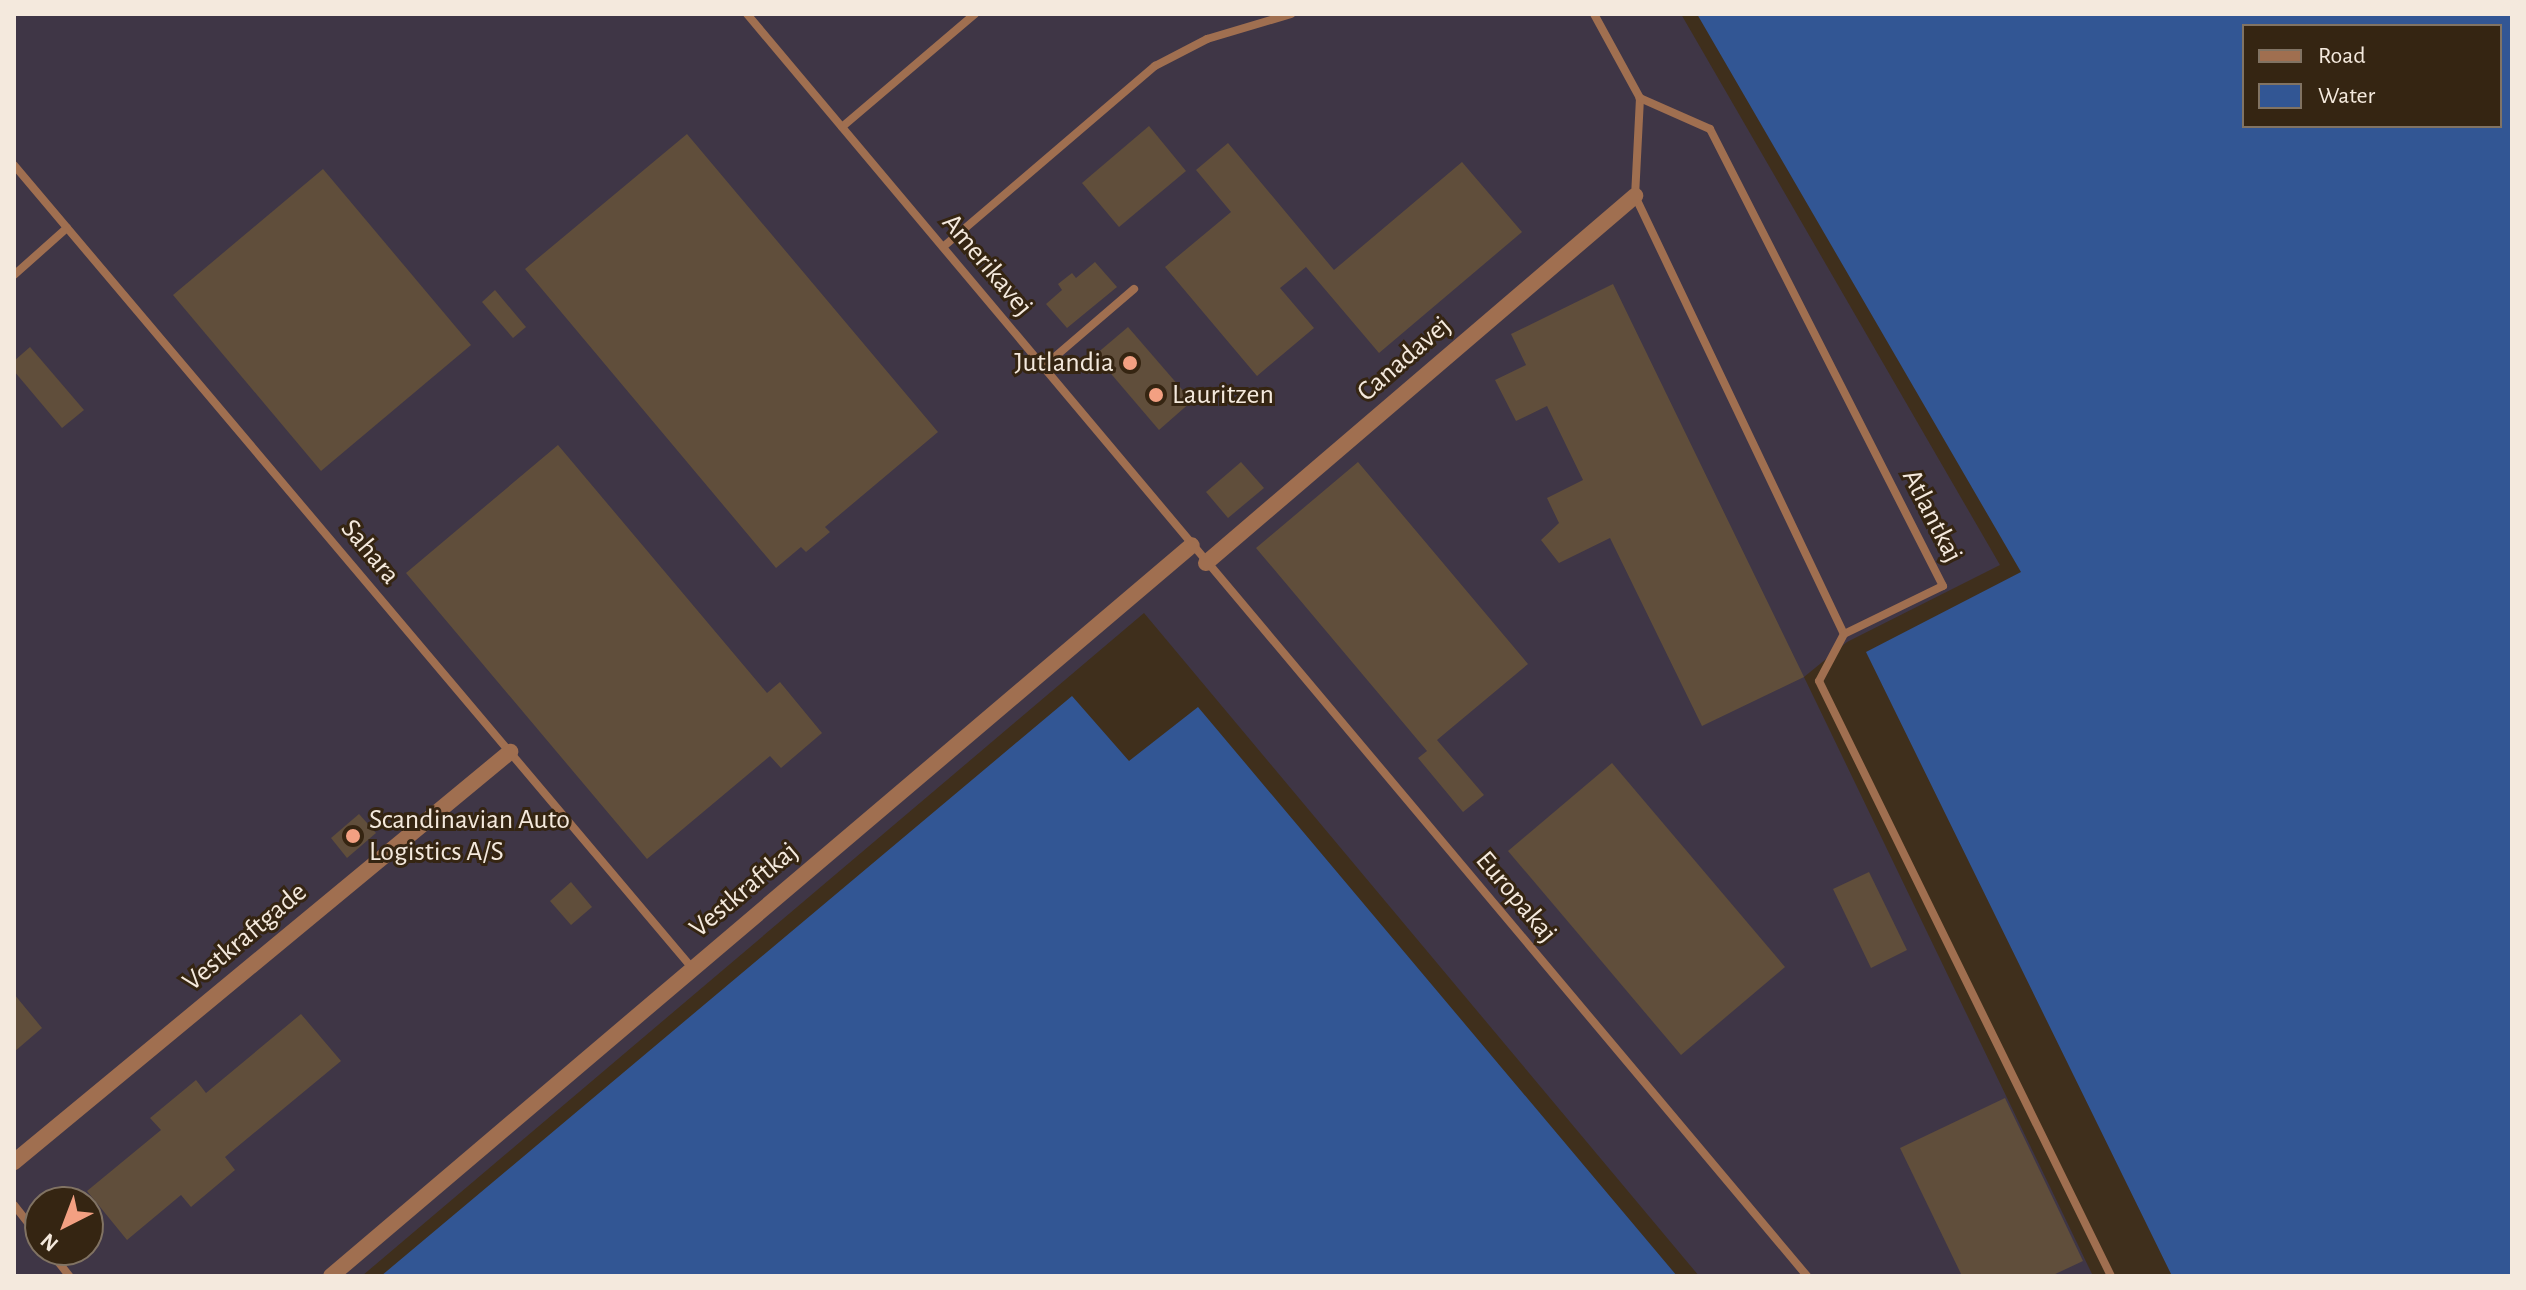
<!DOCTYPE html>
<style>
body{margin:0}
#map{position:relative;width:2526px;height:1290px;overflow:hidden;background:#3f2f1c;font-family:"Alegreya Sans",sans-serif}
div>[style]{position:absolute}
.industrial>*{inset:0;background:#3f3646}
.water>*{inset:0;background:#325694}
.building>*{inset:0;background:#604e3b}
.lane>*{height:8px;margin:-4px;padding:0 4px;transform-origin:4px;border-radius:4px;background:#a06f50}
.street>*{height:16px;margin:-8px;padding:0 8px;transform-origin:8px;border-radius:8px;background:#a06f50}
.dots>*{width:22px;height:22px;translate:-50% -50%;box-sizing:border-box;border:4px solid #352512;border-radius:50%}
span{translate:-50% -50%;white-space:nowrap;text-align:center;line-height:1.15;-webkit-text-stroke:6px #352512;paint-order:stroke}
.street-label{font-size:28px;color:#f4e9dd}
.poi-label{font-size:28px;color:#f4e9dd}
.right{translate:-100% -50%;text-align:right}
.left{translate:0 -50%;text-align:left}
.frame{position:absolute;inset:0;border:16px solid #f4e9dd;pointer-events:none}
.legend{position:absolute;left:2242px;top:24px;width:260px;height:104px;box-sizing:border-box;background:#352512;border:2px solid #817363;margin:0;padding:10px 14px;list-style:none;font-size:24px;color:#f4e9dd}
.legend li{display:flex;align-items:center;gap:16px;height:40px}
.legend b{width:40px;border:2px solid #817363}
.north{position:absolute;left:24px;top:1186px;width:80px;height:80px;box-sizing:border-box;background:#352512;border:2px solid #817363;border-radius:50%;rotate:222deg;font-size:22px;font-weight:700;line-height:32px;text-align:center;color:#f4e9dd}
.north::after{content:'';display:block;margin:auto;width:28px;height:36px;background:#f3a082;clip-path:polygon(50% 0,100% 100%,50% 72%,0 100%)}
</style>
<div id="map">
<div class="industrial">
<div style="clip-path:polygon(evenodd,14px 14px,1681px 14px,2000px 565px,1847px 642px,1804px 677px,2093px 1276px,1699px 1276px,1144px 613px,362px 1276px,14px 1276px,14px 14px,40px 1202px,88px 1202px,88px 1250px,40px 1250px,40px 1202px)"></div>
</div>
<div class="water">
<div style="clip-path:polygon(evenodd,1697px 14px,2512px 14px,2512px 1276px,2172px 1276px,1866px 652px,2021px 572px,1697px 14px,2244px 26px,2500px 26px,2500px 126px,2244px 126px,2244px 26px)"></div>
<div style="clip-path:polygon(1072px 696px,1129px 761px,1198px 707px,1677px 1276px,381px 1276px)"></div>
</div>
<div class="building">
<div style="clip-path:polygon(1149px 126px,1186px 171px,1119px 227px,1082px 183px)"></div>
<div style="clip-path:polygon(687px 134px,938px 432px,825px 527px,830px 532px,806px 552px,801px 547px,776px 568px,525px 269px)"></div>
<div style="clip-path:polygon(1228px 143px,1334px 270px,1462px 162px,1522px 232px,1379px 353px,1306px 267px,1280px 288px,1314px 328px,1257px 376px,1165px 267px,1231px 212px,1196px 170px)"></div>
<div style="clip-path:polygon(323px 169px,471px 345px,321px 471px,173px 295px)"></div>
<div style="clip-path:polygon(1095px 262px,1117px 287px,1067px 328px,1046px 304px,1062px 290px,1058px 284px,1072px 273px,1076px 278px)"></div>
<div style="clip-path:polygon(1613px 284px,1804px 677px,1702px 726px,1610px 538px,1559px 563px,1541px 540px,1559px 523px,1547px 498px,1583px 480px,1547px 406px,1516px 421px,1495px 380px,1526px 365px,1511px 334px)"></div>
<div style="clip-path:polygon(495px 290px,526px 327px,513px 338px,482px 302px)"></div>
<div style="clip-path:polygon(1128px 327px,1192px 401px,1159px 430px,1095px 355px)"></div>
<div style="clip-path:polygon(30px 347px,84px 410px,62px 428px,14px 371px,14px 361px)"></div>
<div style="clip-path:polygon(558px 445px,767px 693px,780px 682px,822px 733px,781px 768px,770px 756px,647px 859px,406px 573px)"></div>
<div style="clip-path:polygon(1241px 462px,1264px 488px,1228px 518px,1206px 492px)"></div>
<div style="clip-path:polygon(1358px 462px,1528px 664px,1437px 740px,1484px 795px,1463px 812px,1418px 758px,1427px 751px,1256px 548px)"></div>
<div style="clip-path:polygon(1612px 763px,1785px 967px,1681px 1055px,1508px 851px)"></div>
<div style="clip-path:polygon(359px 814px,376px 833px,347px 858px,331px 838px)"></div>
<div style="clip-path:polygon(1869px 872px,1907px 950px,1871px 968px,1833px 889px)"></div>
<div style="clip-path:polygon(571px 882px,592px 907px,571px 925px,550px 901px)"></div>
<div style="clip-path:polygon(14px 994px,42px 1028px,14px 1052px)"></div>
<div style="clip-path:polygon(301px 1014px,341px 1061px,225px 1157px,235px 1170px,191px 1207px,181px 1195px,127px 1240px,87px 1191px,161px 1130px,150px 1118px,196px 1080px,206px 1093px)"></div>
<div style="clip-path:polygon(2005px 1098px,2083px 1261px,2051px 1276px,1962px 1276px,1900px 1148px)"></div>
</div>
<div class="lane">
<div style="left:747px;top:14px;width:1648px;rotate:49.97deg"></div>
<div style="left:1594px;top:14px;width:96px;rotate:61.3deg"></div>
<div style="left:1640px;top:98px;width:98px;rotate:92.9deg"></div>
<div style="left:1635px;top:196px;width:485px;rotate:64.5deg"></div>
<div style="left:1844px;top:634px;width:110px;rotate:-25.9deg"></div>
<div style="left:1943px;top:586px;width:513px;rotate:-117.01deg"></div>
<div style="left:1710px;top:129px;width:77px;rotate:-156.1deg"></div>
<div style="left:842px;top:127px;width:175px;rotate:-40.4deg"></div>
<div style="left:14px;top:165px;width:1051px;rotate:49.82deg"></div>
<div style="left:943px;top:247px;width:279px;rotate:-40.5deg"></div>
<div style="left:1155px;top:66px;width:59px;rotate:-27.4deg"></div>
<div style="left:1207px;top:39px;width:88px;rotate:-16.6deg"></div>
<div style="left:14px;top:275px;width:71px;rotate:-41.6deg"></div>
<div style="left:1043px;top:367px;width:120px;rotate:-40.6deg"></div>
<div style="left:1844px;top:634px;width:53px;rotate:118deg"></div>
<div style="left:1819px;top:681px;width:663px;rotate:63.86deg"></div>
<div style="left:14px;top:1205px;width:42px;rotate:51.8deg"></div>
<div style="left:49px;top:1250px;width:33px;rotate:52deg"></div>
</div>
<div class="street">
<div style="left:1206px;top:563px;width:565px;rotate:-40.55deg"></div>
<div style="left:14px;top:1162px;width:644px;rotate:-39.58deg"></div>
<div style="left:331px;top:1276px;width:1129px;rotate:-40.33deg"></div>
</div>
<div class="dots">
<div style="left:1130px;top:363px;background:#f3a082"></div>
<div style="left:1156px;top:395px;background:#f3a082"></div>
<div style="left:353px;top:836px;background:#f3a082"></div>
</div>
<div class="street-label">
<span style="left:987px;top:265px;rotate:50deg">Amerikavej</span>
<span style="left:1404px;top:359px;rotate:-41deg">Canadavej</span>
<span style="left:1932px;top:516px;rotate:63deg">Atlantkaj</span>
<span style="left:370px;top:552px;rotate:50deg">Sahara</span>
<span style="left:744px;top:890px;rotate:-40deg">Vestkraftkaj</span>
<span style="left:1516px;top:897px;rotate:50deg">Europakaj</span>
<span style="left:245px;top:937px;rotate:-40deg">Vestkraftgade</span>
</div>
<div class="poi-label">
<span class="right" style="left:1114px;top:363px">Jutlandia</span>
<span class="left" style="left:1172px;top:395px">Lauritzen</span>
<span class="left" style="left:369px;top:836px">Scandinavian Auto<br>Logistics A/S</span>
</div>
<div class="frame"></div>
<ul class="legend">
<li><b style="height:10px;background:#a06f50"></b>Road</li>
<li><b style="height:22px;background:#325694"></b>Water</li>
</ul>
<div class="north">N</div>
</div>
